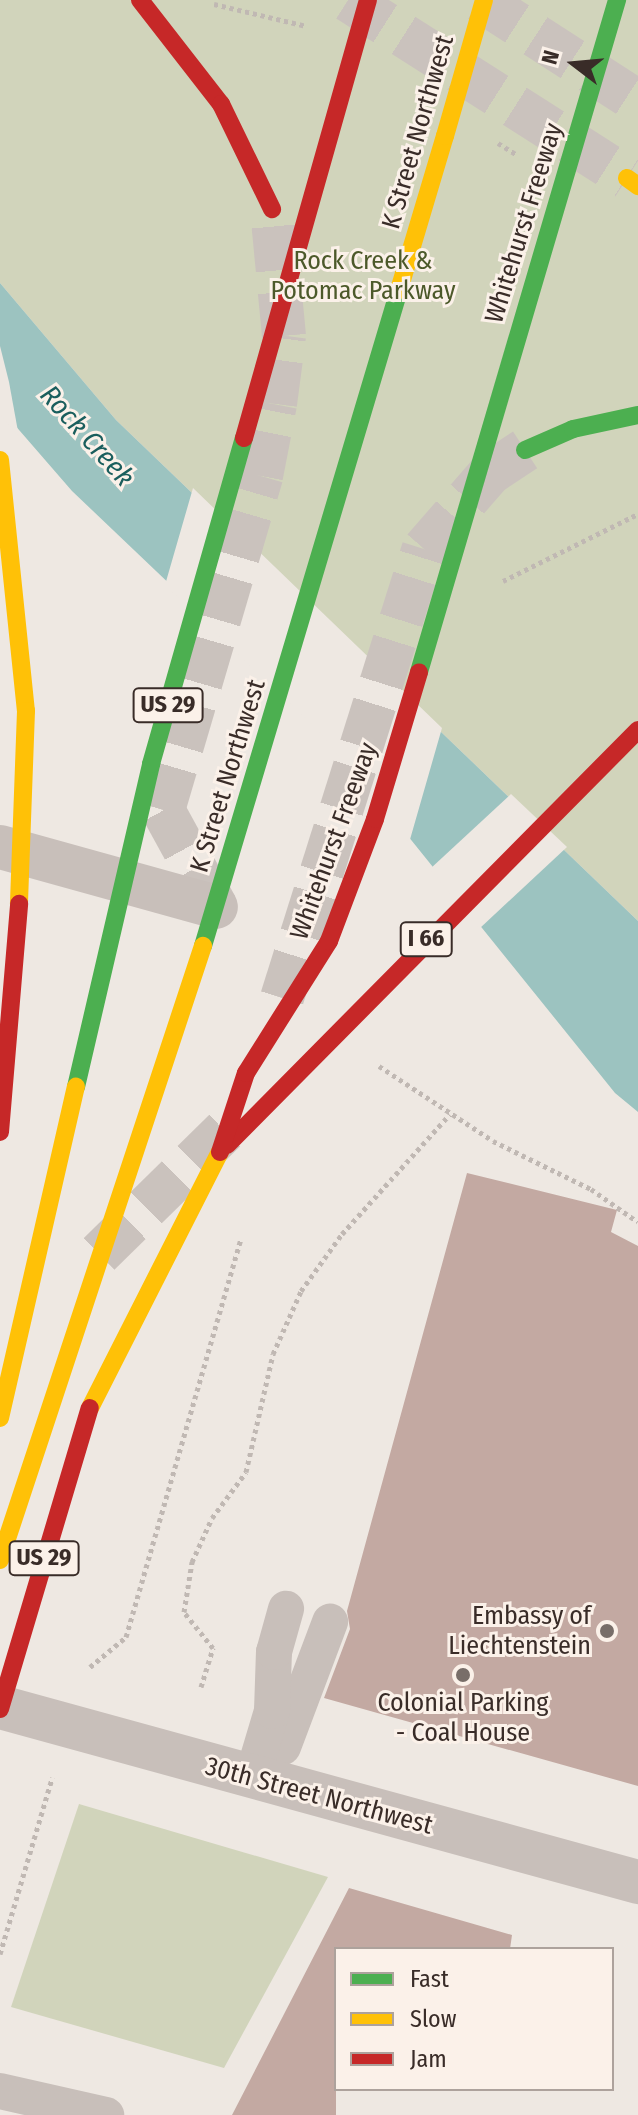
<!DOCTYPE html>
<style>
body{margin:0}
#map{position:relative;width:638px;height:2115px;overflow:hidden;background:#eee8e2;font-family:"Fira Sans Condensed",sans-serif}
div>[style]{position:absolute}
.green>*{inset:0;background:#d1d4bb}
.water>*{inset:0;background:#9cc3c0}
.pier>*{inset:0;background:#eee8e2}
.building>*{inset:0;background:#c3a9a2}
.primary-tunnel>*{height:44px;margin-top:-22px;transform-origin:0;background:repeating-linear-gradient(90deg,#cac2bd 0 44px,transparent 0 66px)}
.path>*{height:5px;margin-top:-2.5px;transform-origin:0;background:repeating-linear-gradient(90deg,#c0b8b3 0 4px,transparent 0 8px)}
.lane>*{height:36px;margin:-18px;padding:0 18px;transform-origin:18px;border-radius:18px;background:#c8bfba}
.street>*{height:44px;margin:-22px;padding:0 22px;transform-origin:22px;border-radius:22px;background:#c8bfba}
.fast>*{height:18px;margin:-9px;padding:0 9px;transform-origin:9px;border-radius:9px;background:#4caf50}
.slow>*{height:18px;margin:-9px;padding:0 9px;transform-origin:9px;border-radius:9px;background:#ffc107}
.jam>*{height:18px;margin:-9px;padding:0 9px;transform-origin:9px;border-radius:9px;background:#c62828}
.fast-bridge>*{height:18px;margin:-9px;padding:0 9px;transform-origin:9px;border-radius:9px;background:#4caf50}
.slow-bridge>*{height:18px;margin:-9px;padding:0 9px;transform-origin:9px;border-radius:9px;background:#ffc107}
.jam-bridge>*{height:18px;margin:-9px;padding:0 9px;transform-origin:9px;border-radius:9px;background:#c62828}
.dots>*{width:22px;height:22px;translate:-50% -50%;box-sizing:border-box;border:4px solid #fbf1e9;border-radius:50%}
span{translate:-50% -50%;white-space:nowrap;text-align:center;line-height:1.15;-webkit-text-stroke:6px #fbf1e9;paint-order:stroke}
.shield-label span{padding:2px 6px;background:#fbf1e9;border:2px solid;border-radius:6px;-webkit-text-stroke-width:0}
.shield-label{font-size:24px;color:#392c28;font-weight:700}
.street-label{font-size:26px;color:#392c28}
.park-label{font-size:26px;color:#4c592a}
.poi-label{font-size:26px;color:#392c28}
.right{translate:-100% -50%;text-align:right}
.water-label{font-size:28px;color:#1a5e5d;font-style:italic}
.legend{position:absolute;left:334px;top:1947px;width:280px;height:144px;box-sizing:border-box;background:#fbf1e9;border:2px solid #ada29c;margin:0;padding:10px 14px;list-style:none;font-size:24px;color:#392c28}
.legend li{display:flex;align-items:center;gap:16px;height:40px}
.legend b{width:40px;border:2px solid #ada29c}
.north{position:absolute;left:534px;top:24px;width:80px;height:80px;-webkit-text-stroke:6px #fbf1e9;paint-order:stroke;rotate:286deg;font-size:22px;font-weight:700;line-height:32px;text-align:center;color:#392c28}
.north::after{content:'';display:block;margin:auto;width:28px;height:36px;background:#392c28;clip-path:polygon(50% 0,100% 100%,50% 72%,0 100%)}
</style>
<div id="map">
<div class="green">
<div style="clip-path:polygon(0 0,638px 0,638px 921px,116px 420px,0 283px)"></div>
<div style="clip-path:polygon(79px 1804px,328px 1877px,224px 2068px,11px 2007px)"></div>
</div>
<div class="water">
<div style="clip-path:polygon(0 283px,116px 420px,638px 921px,638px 1112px,615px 1093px,321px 728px,72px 491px,0 408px)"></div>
</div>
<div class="pier">
<div style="clip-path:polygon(0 346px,9px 382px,19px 437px,0 414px)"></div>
<div style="clip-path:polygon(193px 488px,442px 728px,409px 843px,318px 730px,165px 585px)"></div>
<div style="clip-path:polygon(511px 794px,567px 847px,479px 929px,430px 869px)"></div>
</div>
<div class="building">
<div style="clip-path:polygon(467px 1173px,617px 1210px,611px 1232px,638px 1246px,638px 1786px,324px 1698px,350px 1629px,347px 1611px)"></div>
<div style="clip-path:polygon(349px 1888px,512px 1935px,510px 1949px,336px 1949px,336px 2115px,232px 2115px)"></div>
</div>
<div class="primary-tunnel">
<div style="left:348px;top:0;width:331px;rotate:32.5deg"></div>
<div style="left:480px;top:0;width:188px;rotate:32.8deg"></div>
<div style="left:216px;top:907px;width:111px;rotate:-118.7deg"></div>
<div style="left:163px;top:810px;width:348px;rotate:-73.6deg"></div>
<div style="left:261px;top:476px;width:73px;rotate:-79deg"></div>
<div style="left:275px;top:404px;width:69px;rotate:-82.5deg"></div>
<div style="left:284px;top:336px;width:128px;rotate:-95.4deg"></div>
<div style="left:282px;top:998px;width:471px;rotate:-72.5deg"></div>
<div style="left:424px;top:549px;width:101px;rotate:-49deg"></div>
<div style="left:490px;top:473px;width:42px;rotate:-33.3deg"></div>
<div style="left:99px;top:1254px;width:177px;rotate:-44.5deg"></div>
</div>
<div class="path">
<div style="left:214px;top:4px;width:95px;rotate:13.4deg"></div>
<div style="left:498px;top:143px;width:22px;rotate:32deg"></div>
<div style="left:503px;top:581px;width:151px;rotate:-26.4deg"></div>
<div style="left:379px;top:1066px;width:136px;rotate:33.3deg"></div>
<div style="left:493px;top:1141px;width:109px;rotate:26.1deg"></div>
<div style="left:591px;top:1189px;width:57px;rotate:35.1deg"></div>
<div style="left:90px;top:1667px;width:47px;rotate:-39.8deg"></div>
<div style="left:126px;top:1637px;width:415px;rotate:-73.9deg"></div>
<div style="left:201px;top:1687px;width:41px;rotate:-72.9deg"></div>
<div style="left:213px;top:1648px;width:46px;rotate:-128.9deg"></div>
<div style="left:184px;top:1612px;width:51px;rotate:-80.9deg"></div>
<div style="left:192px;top:1562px;width:48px;rotate:-65.6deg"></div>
<div style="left:212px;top:1518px;width:57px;rotate:-53.5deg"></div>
<div style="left:246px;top:1472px;width:121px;rotate:-77.1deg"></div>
<div style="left:273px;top:1354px;width:69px;rotate:-66deg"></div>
<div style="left:301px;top:1291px;width:70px;rotate:-54.3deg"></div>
<div style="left:342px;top:1234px;width:161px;rotate:-48deg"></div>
<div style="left:0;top:1954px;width:184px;rotate:-73.5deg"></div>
</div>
<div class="lane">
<div style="left:283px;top:1747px;width:134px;rotate:-69.4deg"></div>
<div style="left:252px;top:1778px;width:70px;rotate:-73.4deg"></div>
<div style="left:272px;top:1711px;width:59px;rotate:-88.1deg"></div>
<div style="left:274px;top:1652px;width:45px;rotate:-74.4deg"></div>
<div style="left:0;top:2091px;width:109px;rotate:12.8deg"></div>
</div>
<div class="street">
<div style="left:0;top:847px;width:224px;rotate:15.5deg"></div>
<div style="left:0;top:1707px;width:662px;rotate:15.34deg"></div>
</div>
<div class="fast">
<div style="left:525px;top:450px;width:52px;rotate:-23.6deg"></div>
<div style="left:573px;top:429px;width:66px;rotate:-12.2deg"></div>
<div style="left:203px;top:946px;width:685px;rotate:-73.36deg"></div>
</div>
<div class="slow">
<div style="left:627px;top:178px;width:14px;rotate:36deg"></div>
<div style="left:399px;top:290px;width:161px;rotate:-73.4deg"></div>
<div style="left:90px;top:1408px;width:287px;rotate:-63.1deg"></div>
<div style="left:0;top:1560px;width:647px;rotate:-71.71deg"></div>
</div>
<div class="jam">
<div style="left:140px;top:0;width:132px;rotate:52.1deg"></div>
<div style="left:221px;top:104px;width:117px;rotate:64.1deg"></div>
</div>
<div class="fast-bridge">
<div style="left:419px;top:672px;width:701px;rotate:-73.58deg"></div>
<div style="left:76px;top:1087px;width:332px;rotate:-76.9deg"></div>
<div style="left:151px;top:764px;width:339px;rotate:-74.1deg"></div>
</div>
<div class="slow-bridge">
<div style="left:445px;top:136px;width:141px;rotate:-74deg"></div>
<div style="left:0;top:460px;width:252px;rotate:84.1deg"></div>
<div style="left:26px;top:711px;width:193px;rotate:92.1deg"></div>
<div style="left:0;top:1418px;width:340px;rotate:-77.1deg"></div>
</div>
<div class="jam-bridge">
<div style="left:244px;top:438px;width:455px;rotate:-74.2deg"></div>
<div style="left:0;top:1132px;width:229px;rotate:-85.2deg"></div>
<div style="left:227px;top:1145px;width:584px;rotate:-45.28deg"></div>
<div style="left:220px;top:1152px;width:83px;rotate:-71.8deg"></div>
<div style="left:246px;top:1073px;width:156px;rotate:-57.8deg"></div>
<div style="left:329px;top:941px;width:130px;rotate:-69.3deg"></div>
<div style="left:375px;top:819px;width:153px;rotate:-73.3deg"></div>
<div style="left:0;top:1709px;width:314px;rotate:-73.4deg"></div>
</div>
<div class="dots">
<div style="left:607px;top:1631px;background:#786e69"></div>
<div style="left:463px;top:1675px;background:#786e69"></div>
</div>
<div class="shield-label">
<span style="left:168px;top:705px">US 29</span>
<span style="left:426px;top:939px">I 66</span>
<span style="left:44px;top:1558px">US 29</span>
</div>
<div class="street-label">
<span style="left:418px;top:132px;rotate:-74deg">K Street Northwest</span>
<span style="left:524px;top:223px;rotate:-73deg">Whitehurst Freeway</span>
<span style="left:228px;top:776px;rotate:-73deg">K Street Northwest</span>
<span style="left:334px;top:841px;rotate:-70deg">Whitehurst Freeway</span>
<span style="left:319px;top:1796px;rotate:15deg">30th Street Northwest</span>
</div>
<div class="park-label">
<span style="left:363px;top:276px">Rock Creek &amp;<br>Potomac Parkway</span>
</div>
<div class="poi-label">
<span class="right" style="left:591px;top:1631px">Embassy of<br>Liechtenstein</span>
<span style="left:463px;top:1718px">Colonial Parking<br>- Coal House</span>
</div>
<div class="water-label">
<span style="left:87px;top:436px;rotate:48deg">Rock Creek</span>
</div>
<ul class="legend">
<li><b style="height:10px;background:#4caf50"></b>Fast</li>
<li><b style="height:10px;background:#ffc107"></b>Slow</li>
<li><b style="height:10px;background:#c62828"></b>Jam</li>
</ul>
<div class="north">N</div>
</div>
